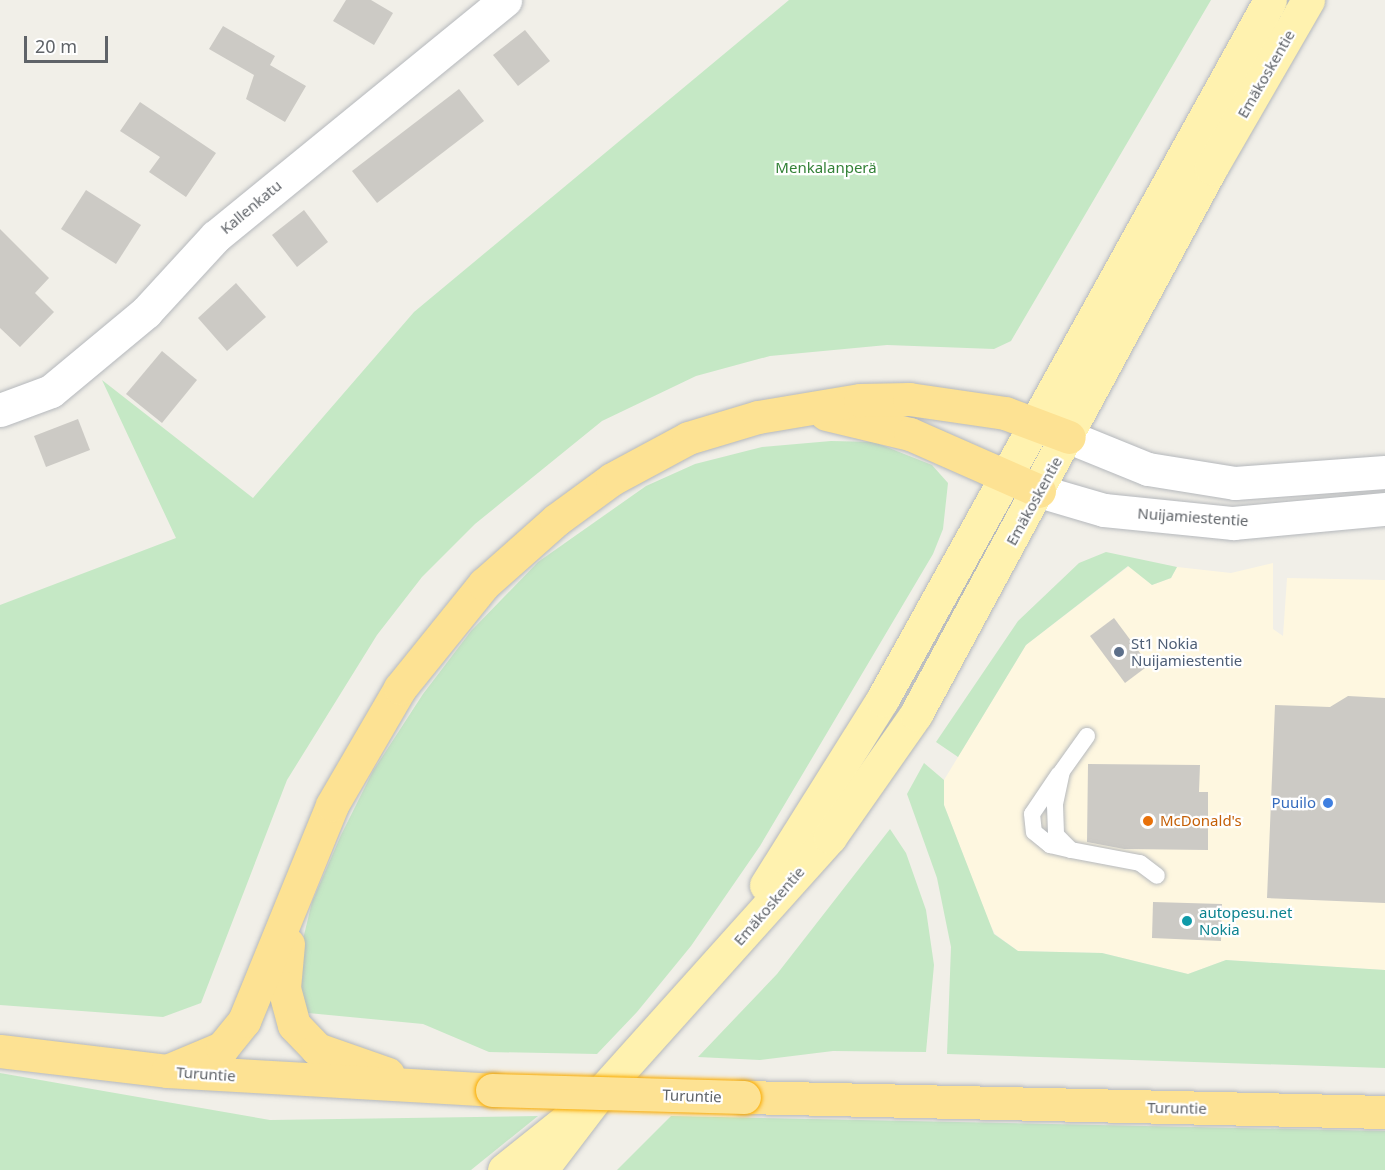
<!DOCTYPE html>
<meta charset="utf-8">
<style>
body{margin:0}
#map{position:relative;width:1385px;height:1170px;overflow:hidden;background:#f1efe8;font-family:"Noto Sans",sans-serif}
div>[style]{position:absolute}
.commercial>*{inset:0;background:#fef7e0}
.green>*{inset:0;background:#c5e8c5}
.building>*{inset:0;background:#cccac5}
.roads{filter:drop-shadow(0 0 2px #b5b8bc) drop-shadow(0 0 2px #b5b8bc)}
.lane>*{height:16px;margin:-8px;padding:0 8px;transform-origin:8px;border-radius:8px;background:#fff}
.street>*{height:33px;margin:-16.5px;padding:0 16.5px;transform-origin:16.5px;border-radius:16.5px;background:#fff}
.secondary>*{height:33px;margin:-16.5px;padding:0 16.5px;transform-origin:16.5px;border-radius:16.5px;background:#fff}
.primary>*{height:33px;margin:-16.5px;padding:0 16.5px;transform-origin:16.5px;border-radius:16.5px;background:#fff2af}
.highway>*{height:33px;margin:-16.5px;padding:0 16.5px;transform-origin:16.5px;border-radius:16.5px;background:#fde293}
.bridges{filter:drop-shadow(0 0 2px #f9ab00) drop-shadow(0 0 2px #f9ab00)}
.highway-bridge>*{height:33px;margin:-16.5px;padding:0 16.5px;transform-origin:16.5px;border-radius:16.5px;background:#fde293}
.dots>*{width:16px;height:16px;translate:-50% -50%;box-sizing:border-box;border:3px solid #fff;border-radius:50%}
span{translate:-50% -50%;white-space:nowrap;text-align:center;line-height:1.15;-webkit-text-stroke:4.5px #fff;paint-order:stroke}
.street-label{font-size:15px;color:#5f6368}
.park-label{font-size:15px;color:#348238}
.service-label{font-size:15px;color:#4e5e75}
.left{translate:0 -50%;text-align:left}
.shop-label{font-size:15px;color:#366cbe}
.right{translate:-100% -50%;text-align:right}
.food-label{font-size:15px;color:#c56008}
.culture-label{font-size:15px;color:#0d838f}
.scale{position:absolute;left:24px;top:36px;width:84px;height:27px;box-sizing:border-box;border:3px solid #5f6368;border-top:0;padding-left:8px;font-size:18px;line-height:21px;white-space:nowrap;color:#5f6368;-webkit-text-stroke:4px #fff;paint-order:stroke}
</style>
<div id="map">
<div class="commercial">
<div style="clip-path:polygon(1273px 563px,1273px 629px,1283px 636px,1287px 578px,1385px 580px,1385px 970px,1226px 960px,1188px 974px,1102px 953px,1018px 951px,995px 934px,989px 922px,944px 805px,944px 780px,1026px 645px,1129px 566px,1152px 585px,1171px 578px,1177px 567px,1231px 573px)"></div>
</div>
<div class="green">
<div style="clip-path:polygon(789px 0,1211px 0,1011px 341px,994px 349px,887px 345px,770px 356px,696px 376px,602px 421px,475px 524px,422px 577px,377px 635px,287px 780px,201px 1003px,163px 1017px,0 1005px,0 605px,176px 538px,102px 380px,253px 498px,414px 312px)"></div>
<div style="clip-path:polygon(831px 441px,874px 442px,932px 465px,948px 483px,943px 529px,933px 554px,760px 846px,691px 946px,637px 1012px,597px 1054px,489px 1052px,423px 1024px,308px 1013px,300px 999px,297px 964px,312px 902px,341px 835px,373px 771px,423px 694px,471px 631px,538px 562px,646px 486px,695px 464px,762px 447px)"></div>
<div style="clip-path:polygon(1106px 552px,1177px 567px,1171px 578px,1152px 585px,1128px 566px,1026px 645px,958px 757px,936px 742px,1018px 621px,1079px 563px)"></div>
<div style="clip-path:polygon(924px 763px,944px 780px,944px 805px,994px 934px,1018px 951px,1102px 953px,1188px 974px,1226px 960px,1385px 970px,1385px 1068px,947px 1054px,951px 947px,937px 878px,907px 794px)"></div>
<div style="clip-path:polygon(890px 829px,906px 853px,926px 910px,934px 965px,926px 1052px,833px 1051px,760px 1060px,698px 1057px,777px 974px)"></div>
<div style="clip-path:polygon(0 1073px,270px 1120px,538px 1116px,471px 1170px,0 1170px)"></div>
<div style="clip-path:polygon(671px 1116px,1385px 1131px,1385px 1170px,617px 1170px)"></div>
</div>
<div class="building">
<div style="clip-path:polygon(346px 0,371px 0,393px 13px,374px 45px,333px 21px)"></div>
<div style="clip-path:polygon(223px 26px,275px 56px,270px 65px,306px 86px,285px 122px,246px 99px,254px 75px,209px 49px)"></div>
<div style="clip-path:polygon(525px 30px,550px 61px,518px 86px,493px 55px)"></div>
<div style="clip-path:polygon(459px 89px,484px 121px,377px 203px,352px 171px)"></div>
<div style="clip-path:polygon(140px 102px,216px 153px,186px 197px,149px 172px,160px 157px,120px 131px)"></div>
<div style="clip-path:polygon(86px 190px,141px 225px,116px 264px,61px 229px)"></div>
<div style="clip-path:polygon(304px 210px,328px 242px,297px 267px,272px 235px)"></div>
<div style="clip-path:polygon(0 229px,49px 278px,35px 293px,54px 312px,20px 347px,0 328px)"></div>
<div style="clip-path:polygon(236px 283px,266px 317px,227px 351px,198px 318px)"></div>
<div style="clip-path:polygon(162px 351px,197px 380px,162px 423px,126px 394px)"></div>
<div style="clip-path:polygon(78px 419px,90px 450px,46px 467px,34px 436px)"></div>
<div style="clip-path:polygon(1114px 618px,1149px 665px,1125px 683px,1090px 636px)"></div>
<div style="clip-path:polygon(1348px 696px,1385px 698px,1385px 903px,1267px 898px,1275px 705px,1330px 707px)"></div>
<div style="clip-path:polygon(1088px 764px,1200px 765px,1199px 792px,1208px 792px,1208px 850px,1124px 849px,1087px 842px)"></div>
<div style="clip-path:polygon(1153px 902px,1222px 904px,1221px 941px,1152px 938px)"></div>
</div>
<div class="roads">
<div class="lane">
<div style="left:1087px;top:736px;width:43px;rotate:125.5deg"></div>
<div style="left:1062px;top:771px;width:35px;rotate:102deg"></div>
<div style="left:1055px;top:805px;width:30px;rotate:88deg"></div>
<div style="left:1056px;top:835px;width:21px;rotate:45deg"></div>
<div style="left:1071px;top:850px;width:70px;rotate:10.7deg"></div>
<div style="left:1140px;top:863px;width:21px;rotate:37deg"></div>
<div style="left:1059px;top:774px;width:48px;rotate:124deg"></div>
<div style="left:1032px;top:814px;width:18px;rotate:84deg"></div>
<div style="left:1034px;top:832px;width:21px;rotate:39deg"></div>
<div style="left:1050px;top:845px;width:22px;rotate:13deg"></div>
</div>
<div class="street">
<div style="left:0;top:410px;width:54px;rotate:-20.4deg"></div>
<div style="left:51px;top:391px;width:124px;rotate:-39.7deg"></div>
<div style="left:146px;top:312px;width:103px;rotate:-47.4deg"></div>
<div style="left:216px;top:236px;width:373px;rotate:-39.2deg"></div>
</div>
<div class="secondary">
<div style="left:1069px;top:437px;width:85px;rotate:22.1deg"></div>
<div style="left:1148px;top:469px;width:88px;rotate:9.1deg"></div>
<div style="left:1235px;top:483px;width:150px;rotate:-4.2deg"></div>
<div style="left:1039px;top:491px;width:68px;rotate:16.3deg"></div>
<div style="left:1104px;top:510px;width:130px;rotate:5.8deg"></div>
<div style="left:1233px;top:523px;width:153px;rotate:-5.3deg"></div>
</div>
<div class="primary">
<div style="left:766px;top:885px;width:218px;rotate:-57.9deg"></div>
<div style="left:882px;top:700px;width:800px;rotate:-61deg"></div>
<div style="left:504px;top:1170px;width:90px;rotate:-38.7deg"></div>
<div style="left:541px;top:1170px;width:89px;rotate:-52.7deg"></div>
<div style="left:595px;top:1099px;width:352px;rotate:-48.1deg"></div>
<div style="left:830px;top:837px;width:150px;rotate:-55deg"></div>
<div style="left:916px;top:714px;width:621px;rotate:-61.62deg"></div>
<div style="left:1211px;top:168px;width:194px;rotate:-60deg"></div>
</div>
<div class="highway">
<div style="left:826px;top:414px;width:86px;rotate:13.4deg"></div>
<div style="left:910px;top:434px;width:141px;rotate:23.8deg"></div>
<div style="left:288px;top:944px;width:44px;rotate:95.2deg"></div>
<div style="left:284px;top:988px;width:38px;rotate:75deg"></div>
<div style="left:294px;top:1025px;width:33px;rotate:46deg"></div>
<div style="left:317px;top:1049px;width:75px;rotate:19.4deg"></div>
<div style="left:0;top:1051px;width:168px;rotate:6.8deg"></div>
<div style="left:167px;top:1071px;width:326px;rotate:3.3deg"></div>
<div style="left:167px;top:1071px;width:60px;rotate:-22.7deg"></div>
<div style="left:222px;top:1048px;width:35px;rotate:-51deg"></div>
<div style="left:244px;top:1021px;width:233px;rotate:-67.8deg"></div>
<div style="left:332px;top:805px;width:135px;rotate:-59.8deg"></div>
<div style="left:400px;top:688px;width:134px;rotate:-51.1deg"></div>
<div style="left:484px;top:584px;width:96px;rotate:-41.6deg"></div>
<div style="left:556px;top:520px;width:69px;rotate:-36.2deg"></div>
<div style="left:612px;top:479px;width:86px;rotate:-28.3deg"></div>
<div style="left:688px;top:438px;width:73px;rotate:-16.7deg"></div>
<div style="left:758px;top:417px;width:103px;rotate:-9.5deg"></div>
<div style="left:860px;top:400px;width:49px;rotate:-1.2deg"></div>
<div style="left:909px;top:399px;width:97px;rotate:8.3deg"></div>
<div style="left:1005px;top:413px;width:68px;rotate:20.6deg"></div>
<div style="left:744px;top:1097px;width:641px;rotate:1.34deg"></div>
</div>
</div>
<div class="bridges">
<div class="highway-bridge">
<div style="left:492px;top:1090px;width:252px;rotate:1.6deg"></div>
</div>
</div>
<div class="dots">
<div style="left:1119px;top:652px;background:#5c6f8a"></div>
<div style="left:1328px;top:803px;background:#3f7fe0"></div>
<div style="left:1148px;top:821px;background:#e8710a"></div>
<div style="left:1187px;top:921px;background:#0f9aa8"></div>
</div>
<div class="street-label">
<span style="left:1266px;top:74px;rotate:-60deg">Emäkoskentie</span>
<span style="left:251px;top:207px;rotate:-40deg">Kallenkatu</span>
<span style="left:1034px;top:501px;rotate:-61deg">Emäkoskentie</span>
<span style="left:1193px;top:517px;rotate:4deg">Nuijamiestentie</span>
<span style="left:769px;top:906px;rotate:-49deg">Emäkoskentie</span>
<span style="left:206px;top:1074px;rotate:4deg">Turuntie</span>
<span style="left:692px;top:1096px;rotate:2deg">Turuntie</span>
<span style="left:1177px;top:1108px;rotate:1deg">Turuntie</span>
</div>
<div class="park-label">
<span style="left:826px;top:168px">Menkalanperä</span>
</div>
<div class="service-label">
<span class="left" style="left:1131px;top:652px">St1 Nokia<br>Nuijamiestentie</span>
</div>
<div class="shop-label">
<span class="right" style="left:1316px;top:803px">Puuilo</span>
</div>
<div class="food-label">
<span class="left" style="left:1160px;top:821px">McDonald's</span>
</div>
<div class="culture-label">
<span class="left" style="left:1199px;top:921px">autopesu.net<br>Nokia</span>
</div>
<div class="scale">20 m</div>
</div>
